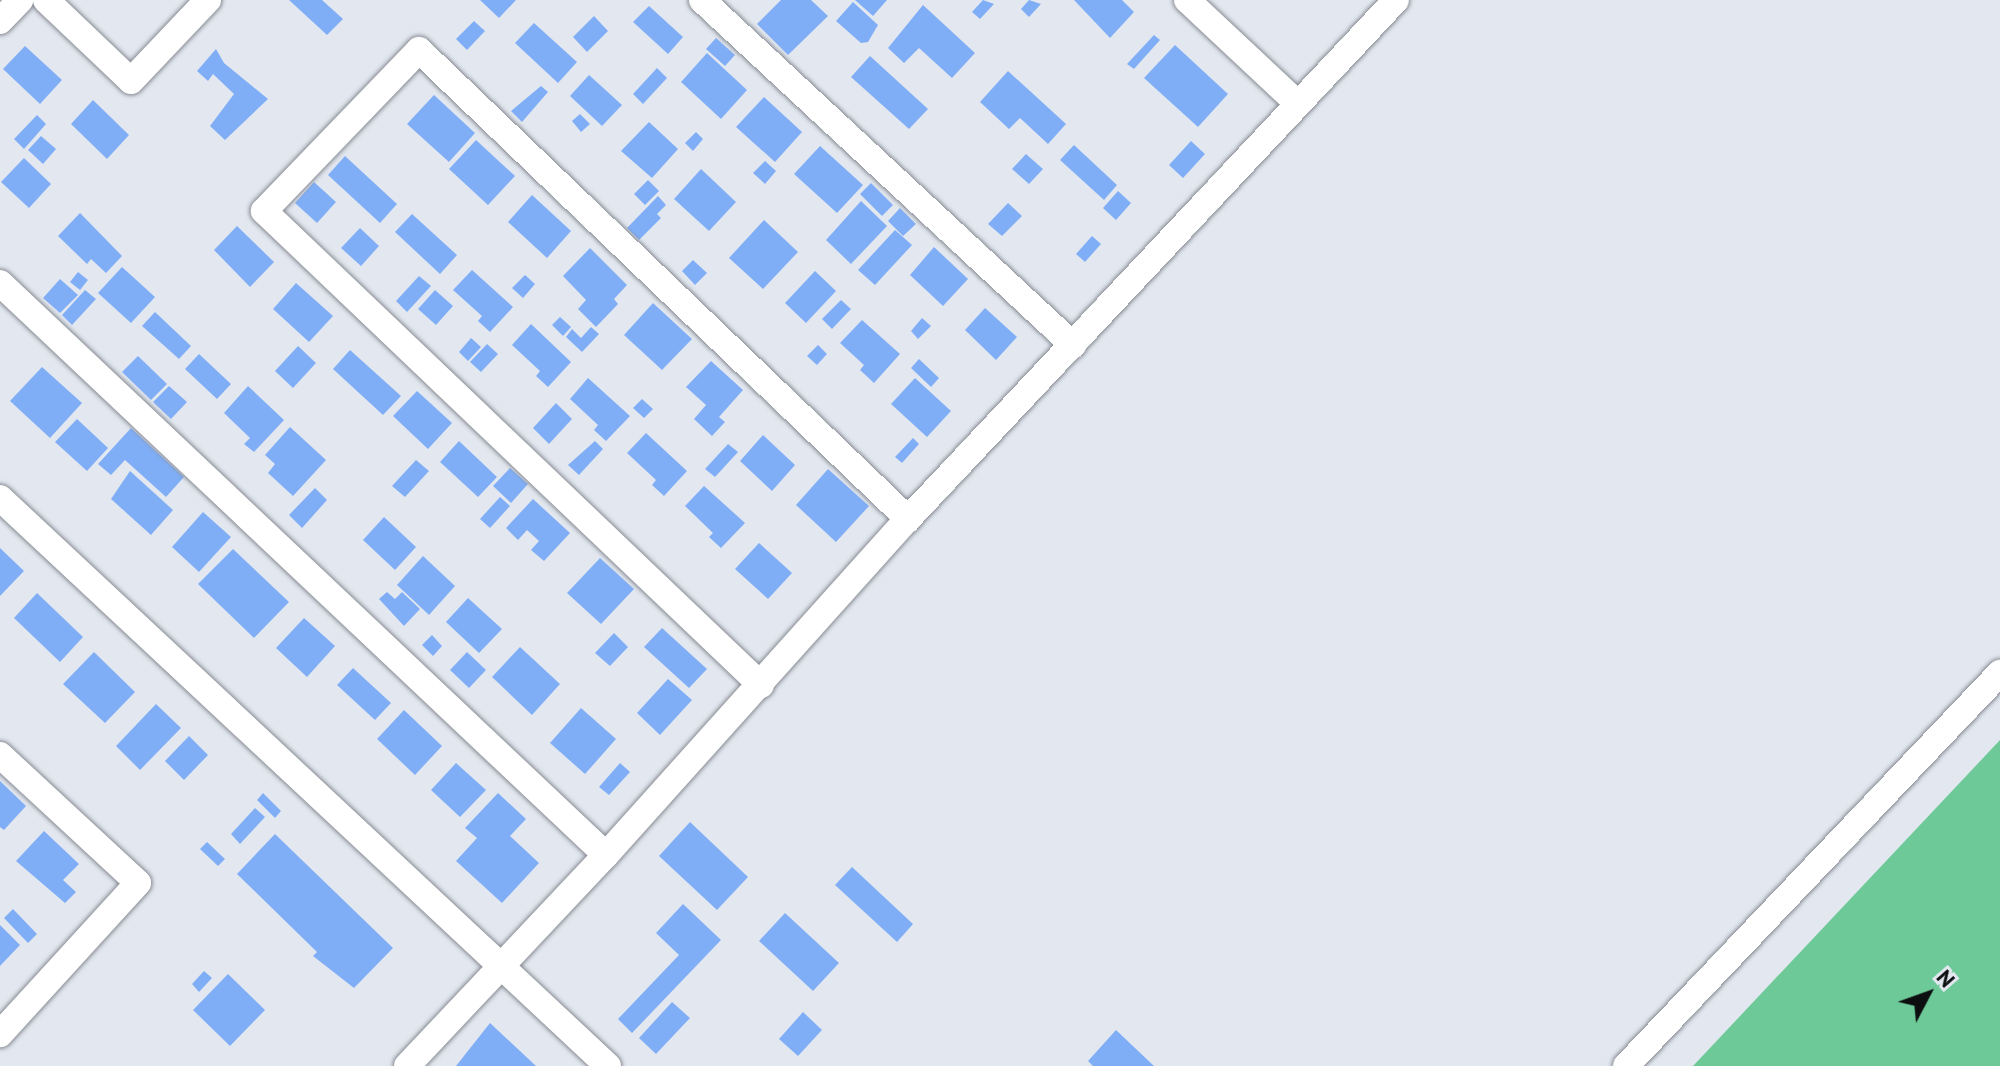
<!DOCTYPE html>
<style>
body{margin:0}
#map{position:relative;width:2000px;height:1066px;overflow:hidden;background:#e3e8f0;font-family:"PT Sans",sans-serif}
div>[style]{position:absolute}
.forest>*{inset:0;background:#6dca98}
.building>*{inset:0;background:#80aef6}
.roads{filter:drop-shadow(0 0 2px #878b93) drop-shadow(0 0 2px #878b93)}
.minor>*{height:26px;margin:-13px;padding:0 13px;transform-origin:13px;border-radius:13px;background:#fff}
span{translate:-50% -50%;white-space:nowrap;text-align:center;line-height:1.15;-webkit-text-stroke:8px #e3e8f0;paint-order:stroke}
.north{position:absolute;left:1888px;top:954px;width:80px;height:80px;-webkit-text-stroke:6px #e3e8f0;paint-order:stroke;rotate:49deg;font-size:22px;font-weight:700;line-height:32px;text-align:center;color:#0c0e10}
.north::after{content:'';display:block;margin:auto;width:28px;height:36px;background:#0c0e10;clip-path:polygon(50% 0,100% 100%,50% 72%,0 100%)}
</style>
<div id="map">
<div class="forest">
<div style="clip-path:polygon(2000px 740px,2000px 1066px,1693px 1066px)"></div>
</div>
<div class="building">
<div style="clip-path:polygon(289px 0,322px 0,343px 19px,327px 35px)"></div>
<div style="clip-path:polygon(480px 0,516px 0,499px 18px)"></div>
<div style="clip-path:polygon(781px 0,811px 0,828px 16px,788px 55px,757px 24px)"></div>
<div style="clip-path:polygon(855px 0,887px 0,873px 16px)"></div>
<div style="clip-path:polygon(983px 0,994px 4px,980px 19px,972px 12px)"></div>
<div style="clip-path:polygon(1029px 0,1041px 4px,1029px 17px,1021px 9px)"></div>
<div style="clip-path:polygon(1074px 0,1122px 0,1134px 12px,1110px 38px)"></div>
<div style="clip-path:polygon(853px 2px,878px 25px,868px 42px,861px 43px,836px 21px)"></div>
<div style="clip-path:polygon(923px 5px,975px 53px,952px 78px,919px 48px,904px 63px,888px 48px)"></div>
<div style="clip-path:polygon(649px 6px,683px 37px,668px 54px,633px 22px)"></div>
<div style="clip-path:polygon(594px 16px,608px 31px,587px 52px,573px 37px)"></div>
<div style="clip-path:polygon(474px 21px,485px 31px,467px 50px,456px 39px)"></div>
<div style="clip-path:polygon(534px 23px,577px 62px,558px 83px,515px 43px)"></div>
<div style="clip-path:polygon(1154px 35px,1160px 40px,1134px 69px,1127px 64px)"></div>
<div style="clip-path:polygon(716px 38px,735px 55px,725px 66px,706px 49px)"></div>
<div style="clip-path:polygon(1175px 45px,1228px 94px,1198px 127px,1144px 78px)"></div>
<div style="clip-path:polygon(25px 46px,62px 80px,40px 104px,3px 69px)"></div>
<div style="clip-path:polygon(216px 49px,224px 63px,268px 99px,225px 140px,210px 126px,234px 94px,213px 74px,208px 81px,197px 71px)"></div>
<div style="clip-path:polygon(707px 53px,747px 90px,721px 119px,681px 82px)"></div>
<div style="clip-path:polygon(870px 56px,928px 109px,909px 129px,851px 77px)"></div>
<div style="clip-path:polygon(657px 68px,667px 78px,643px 104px,633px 94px)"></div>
<div style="clip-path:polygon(1008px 71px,1066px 124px,1048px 144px,1020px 118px,1009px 129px,980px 102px)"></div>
<div style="clip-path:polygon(589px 75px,622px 105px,602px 126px,570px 96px)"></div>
<div style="clip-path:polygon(541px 86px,548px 92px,522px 122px,511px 111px)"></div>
<div style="clip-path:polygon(434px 95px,475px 133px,449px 162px,407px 124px)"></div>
<div style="clip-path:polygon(764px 97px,802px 132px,775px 162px,736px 127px)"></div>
<div style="clip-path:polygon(93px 100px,129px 135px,107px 159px,71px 124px)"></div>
<div style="clip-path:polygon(580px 114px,590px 124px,581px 132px,572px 121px)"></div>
<div style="clip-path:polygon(37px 115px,46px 124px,24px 149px,14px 139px)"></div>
<div style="clip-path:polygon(649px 122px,678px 149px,652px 178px,621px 151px)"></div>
<div style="clip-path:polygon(696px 132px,703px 139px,693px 151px,685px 143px)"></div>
<div style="clip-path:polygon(41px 136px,56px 149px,43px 164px,28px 150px)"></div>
<div style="clip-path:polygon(476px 140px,515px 176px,488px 205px,449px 169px)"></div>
<div style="clip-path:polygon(1191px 141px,1205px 154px,1183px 178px,1169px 165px)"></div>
<div style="clip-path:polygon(1074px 145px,1117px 185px,1104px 200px,1060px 160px)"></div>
<div style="clip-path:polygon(820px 146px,863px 185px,837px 213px,794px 174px)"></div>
<div style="clip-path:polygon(1026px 154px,1043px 169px,1029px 184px,1012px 169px)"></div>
<div style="clip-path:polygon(345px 156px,397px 204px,380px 223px,328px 175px)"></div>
<div style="clip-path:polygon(24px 158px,51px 184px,29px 208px,1px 182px)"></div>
<div style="clip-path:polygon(765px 161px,776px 171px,765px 184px,753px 173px)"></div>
<div style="clip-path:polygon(701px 169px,736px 202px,709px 231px,674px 199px)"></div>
<div style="clip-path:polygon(648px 180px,659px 191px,645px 205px,634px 194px)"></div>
<div style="clip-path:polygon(314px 182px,336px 202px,317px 223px,295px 203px)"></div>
<div style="clip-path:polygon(871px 183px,893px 205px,882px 216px,860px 194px)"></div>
<div style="clip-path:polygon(1118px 191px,1131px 203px,1116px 220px,1103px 208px)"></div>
<div style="clip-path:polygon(532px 195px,571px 231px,547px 258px,508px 222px)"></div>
<div style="clip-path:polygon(658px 196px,666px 205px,657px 214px,661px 218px,639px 240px,627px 228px)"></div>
<div style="clip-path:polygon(861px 201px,887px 226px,851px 264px,826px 240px)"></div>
<div style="clip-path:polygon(1008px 203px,1022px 216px,1002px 236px,988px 224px)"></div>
<div style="clip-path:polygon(900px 208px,916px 224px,903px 236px,888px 221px)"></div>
<div style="clip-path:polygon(80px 213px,122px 256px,106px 273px,91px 259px,87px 264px,58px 236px)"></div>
<div style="clip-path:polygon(412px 214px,457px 255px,440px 274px,395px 232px)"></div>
<div style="clip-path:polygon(764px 220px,798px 252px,763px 289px,729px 258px)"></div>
<div style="clip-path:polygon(237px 226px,274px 262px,250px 287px,214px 250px)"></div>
<div style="clip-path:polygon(360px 228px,379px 246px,361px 266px,341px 248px)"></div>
<div style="clip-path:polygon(895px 230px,912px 245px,875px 285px,858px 270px)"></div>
<div style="clip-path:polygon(1092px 236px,1101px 244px,1085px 262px,1076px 254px)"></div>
<div style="clip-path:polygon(934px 247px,968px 279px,943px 306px,910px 275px)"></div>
<div style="clip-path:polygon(590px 248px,627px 285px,614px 299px,618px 304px,596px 327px,578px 309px,586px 300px,563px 276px)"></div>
<div style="clip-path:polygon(693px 260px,707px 273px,695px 285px,682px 271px)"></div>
<div style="clip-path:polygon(122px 267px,155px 297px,131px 323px,98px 293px)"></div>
<div style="clip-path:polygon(472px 270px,513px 307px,490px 332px,478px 321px,482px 316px,453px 290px)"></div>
<div style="clip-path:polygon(815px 271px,836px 291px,806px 323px,785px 303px)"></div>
<div style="clip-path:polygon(78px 272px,88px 280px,80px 290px,70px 282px)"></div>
<div style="clip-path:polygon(525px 275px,535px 284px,523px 298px,512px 288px)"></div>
<div style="clip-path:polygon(419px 276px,431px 286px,407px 312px,396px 301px)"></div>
<div style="clip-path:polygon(60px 279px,78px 295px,60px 313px,43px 298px)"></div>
<div style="clip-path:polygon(296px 283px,333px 316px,309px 342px,273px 309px)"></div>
<div style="clip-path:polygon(85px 290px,96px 299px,72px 325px,62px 315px)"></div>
<div style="clip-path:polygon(435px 290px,453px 306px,436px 325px,418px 309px)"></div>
<div style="clip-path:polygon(841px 300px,851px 309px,832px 329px,822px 319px)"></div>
<div style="clip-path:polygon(653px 303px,692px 339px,662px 370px,624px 335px)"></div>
<div style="clip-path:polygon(985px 308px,1017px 337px,996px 360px,965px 330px)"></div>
<div style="clip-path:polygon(155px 312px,191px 346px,179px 359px,142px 326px)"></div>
<div style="clip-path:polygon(560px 317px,571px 327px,563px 336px,552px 325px)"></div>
<div style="clip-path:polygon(922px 318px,931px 326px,918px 339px,911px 331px)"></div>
<div style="clip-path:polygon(862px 320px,900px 354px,874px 383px,860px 370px,864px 365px,840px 343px)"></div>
<div style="clip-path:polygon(531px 324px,571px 362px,548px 387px,536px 376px,540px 371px,512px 345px)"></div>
<div style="clip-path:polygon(591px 327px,599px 334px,582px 352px,566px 337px,572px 329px,581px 338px)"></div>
<div style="clip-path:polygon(471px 338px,481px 347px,468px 361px,459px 352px)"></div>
<div style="clip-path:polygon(487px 344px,498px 354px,481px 372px,470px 362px)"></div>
<div style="clip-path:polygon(818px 345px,827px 354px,817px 365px,807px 356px)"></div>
<div style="clip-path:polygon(298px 346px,316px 363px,293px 388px,275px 371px)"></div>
<div style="clip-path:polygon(350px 350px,401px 396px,383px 415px,333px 369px)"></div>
<div style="clip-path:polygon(199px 354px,231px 384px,217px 399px,185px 369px)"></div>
<div style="clip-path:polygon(138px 356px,167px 384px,151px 400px,122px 372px)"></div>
<div style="clip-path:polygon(919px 359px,939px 378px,931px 387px,911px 368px)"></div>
<div style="clip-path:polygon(711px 361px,743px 390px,719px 417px,725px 422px,712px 436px,694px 419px,706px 405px,686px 387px)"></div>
<div style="clip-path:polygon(42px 367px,82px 403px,50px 438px,10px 401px)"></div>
<div style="clip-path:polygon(588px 378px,630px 416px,606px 441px,594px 430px,598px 425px,570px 399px)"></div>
<div style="clip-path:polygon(915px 378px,951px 411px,927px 437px,891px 404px)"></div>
<div style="clip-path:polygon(169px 386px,187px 402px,171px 419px,153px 402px)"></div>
<div style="clip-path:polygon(248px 386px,284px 420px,254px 452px,244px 444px,250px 438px,224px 413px)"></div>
<div style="clip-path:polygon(417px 391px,452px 423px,428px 449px,393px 416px)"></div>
<div style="clip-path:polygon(642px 399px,653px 409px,644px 418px,633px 408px)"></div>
<div style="clip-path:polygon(556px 403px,572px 419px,549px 444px,533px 428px)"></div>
<div style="clip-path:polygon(77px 419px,108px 448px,87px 471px,55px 442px)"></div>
<div style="clip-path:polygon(290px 427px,326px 460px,293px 496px,268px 473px,275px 464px,265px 455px)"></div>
<div style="clip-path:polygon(131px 428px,184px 477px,166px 497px,125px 460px,111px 475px,98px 464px)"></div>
<div style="clip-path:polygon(646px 433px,687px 471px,664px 496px,652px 485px,656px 480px,627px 453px)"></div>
<div style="clip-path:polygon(763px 435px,795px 465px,772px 491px,740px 461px)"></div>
<div style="clip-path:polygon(913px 438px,919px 444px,902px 463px,895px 457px)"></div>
<div style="clip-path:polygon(459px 441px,497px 477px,478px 497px,440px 462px)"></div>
<div style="clip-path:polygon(595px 441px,603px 449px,579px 475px,568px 465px)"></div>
<div style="clip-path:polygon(728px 444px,738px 452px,715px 477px,705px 469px)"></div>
<div style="clip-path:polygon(416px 460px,429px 471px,405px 497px,392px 486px)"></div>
<div style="clip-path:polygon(510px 468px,528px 484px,511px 503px,493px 486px)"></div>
<div style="clip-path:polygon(828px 469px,869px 506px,836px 542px,796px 505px)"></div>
<div style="clip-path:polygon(130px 471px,173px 510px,151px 535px,111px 499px)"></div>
<div style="clip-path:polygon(704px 486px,745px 523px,721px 548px,709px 537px,713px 533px,685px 506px)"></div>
<div style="clip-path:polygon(315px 488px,327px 500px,302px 528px,289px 515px)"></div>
<div style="clip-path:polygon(500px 497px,510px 506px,490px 528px,480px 519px)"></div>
<div style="clip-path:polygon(533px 499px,570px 533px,544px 561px,531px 550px,539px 541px,527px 530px,518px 540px,506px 528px)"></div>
<div style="clip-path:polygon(203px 512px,231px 537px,199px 572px,172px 547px)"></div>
<div style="clip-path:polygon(384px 517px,416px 547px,395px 570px,363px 540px)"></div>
<div style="clip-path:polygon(759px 543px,792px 573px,768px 599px,735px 569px)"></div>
<div style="clip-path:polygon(0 548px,24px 571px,0 596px)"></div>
<div style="clip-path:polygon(233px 549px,289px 602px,254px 638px,198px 584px)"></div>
<div style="clip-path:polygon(423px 556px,455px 586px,429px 615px,397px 585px)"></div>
<div style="clip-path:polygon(600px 558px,634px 589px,601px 624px,567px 593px)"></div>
<div style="clip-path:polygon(387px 592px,395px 599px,402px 592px,420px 609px,404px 626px,379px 599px)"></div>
<div style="clip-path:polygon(37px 593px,83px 637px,60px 662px,14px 618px)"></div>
<div style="clip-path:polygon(468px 598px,502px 629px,479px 653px,446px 622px)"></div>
<div style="clip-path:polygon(304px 618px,335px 646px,307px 677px,276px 648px)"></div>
<div style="clip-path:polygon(662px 628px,707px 669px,689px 688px,644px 647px)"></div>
<div style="clip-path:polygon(614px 633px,628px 647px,610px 666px,595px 653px)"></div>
<div style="clip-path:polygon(432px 635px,442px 646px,433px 656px,422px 645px)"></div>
<div style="clip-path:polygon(520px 647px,560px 684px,532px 715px,492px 677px)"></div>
<div style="clip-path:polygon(94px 652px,135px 692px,105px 723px,63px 684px)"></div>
<div style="clip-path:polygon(467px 652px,486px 670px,469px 688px,450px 670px)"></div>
<div style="clip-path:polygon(353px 668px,391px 703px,375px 720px,337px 685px)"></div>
<div style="clip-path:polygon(668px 679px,692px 700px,660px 735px,637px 713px)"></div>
<div style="clip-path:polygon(156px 704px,181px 728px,140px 770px,116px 746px)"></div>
<div style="clip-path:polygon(581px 708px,616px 739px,585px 774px,550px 743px)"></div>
<div style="clip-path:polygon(404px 710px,442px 746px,415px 775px,377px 739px)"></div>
<div style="clip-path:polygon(189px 736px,208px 755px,184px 780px,165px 761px)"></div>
<div style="clip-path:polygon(456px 763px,486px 790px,460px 817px,431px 790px)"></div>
<div style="clip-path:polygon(620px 763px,630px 772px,609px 795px,599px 787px)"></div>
<div style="clip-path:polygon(0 781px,26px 806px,4px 830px,0 827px)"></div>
<div style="clip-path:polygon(263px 793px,281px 811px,275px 818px,257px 800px)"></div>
<div style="clip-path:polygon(498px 793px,526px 819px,510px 836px,539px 863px,502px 903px,456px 861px,477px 838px,465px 828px)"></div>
<div style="clip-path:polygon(255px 808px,265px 817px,240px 844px,231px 834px)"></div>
<div style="clip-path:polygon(690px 822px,748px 877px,717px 910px,659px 856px)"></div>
<div style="clip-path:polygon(44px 831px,79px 864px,63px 880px,76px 892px,65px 903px,16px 861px)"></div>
<div style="clip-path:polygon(275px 834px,393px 948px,354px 988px,313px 956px,317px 952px,237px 874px)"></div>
<div style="clip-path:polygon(207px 842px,225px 859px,218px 866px,200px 849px)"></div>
<div style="clip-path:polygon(852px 867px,913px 924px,897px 942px,835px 885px)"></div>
<div style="clip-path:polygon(683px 904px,721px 940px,632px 1033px,618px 1019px,679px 955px,656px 933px)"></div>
<div style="clip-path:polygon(13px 909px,37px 934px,28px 943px,4px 918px)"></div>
<div style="clip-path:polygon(785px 913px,839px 963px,813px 991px,759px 941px)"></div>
<div style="clip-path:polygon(0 925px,20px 945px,0 966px)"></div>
<div style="clip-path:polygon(204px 971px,212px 978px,199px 992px,192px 984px)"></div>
<div style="clip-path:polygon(228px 974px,265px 1010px,230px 1046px,193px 1010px)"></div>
<div style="clip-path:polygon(672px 1002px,690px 1018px,656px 1054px,639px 1038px)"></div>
<div style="clip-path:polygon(803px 1012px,822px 1030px,798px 1056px,779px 1039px)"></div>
<div style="clip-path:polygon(490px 1023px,536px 1066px,456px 1066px)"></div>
<div style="clip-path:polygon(1116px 1030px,1154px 1066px,1093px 1066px,1088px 1061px)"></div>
</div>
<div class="roads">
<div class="minor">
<div style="left:46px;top:0;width:117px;rotate:43.6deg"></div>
<div style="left:131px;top:81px;width:112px;rotate:-46.5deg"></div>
<div style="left:702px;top:0;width:507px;rotate:42.92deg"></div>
<div style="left:1187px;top:0;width:152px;rotate:43.1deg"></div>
<div style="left:0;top:21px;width:29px;rotate:-46deg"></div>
<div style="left:0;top:283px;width:833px;rotate:43.35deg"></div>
<div style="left:0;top:498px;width:832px;rotate:43.05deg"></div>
<div style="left:761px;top:685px;width:687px;rotate:-136.36deg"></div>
<div style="left:264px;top:211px;width:223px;rotate:-46.1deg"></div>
<div style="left:419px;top:50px;width:678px;rotate:43.8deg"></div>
<div style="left:0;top:755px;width:188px;rotate:42.8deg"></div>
<div style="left:138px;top:883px;width:205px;rotate:132.4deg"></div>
<div style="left:407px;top:1066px;width:290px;rotate:-46.7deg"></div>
<div style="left:606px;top:855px;width:452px;rotate:-48.1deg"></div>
<div style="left:908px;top:519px;width:712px;rotate:-46.76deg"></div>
<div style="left:1626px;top:1066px;width:543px;rotate:-46.42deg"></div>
</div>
</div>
<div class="north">N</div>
</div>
